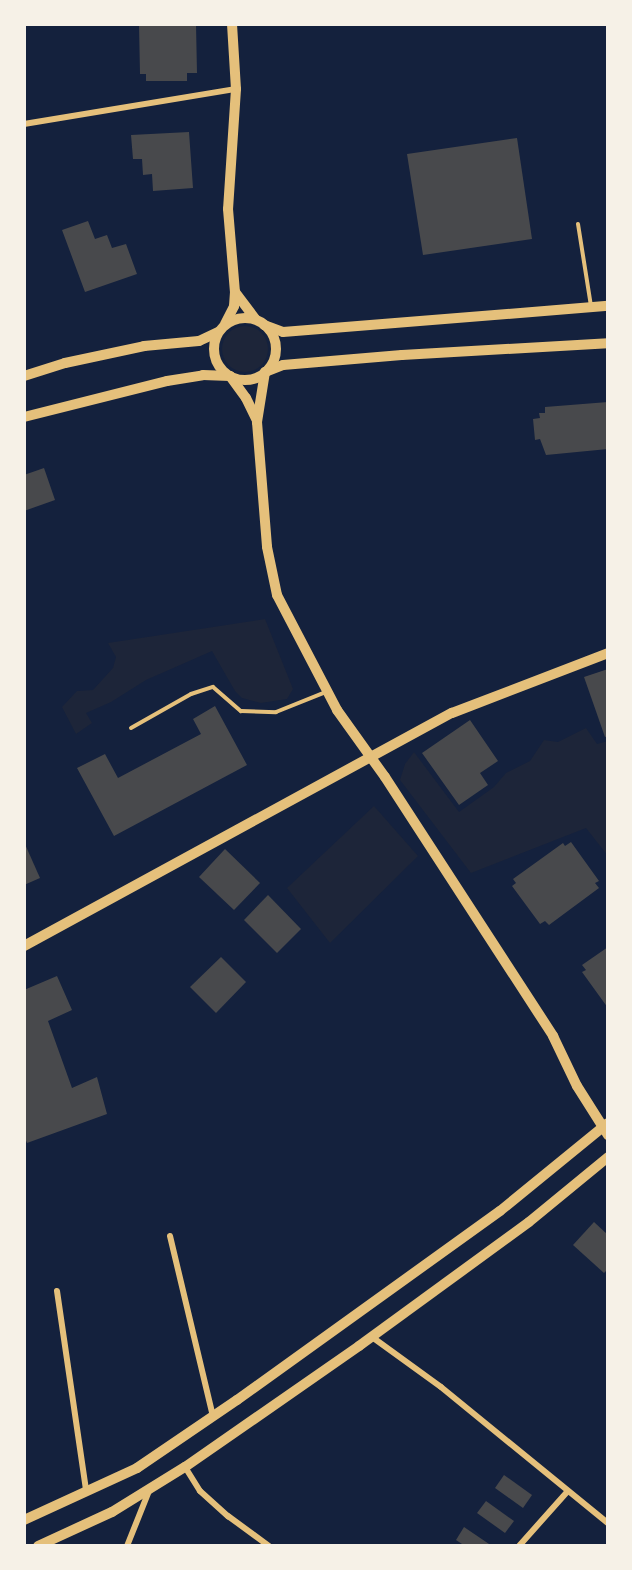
<!DOCTYPE html>
<style>
body{margin:0}
#map{position:relative;width:632px;height:1570px;overflow:hidden;background:#14213d;font-family:"Golos Text",sans-serif}
div>[style]{position:absolute}
.green>*{inset:0;background:#1d2539}
.round{border-radius:50%}
.building>*{inset:0;background:#48494c}
.service>*{height:4px;margin:-2px;padding:0 2px;transform-origin:2px;border-radius:2px;background:#e5c07b}
.minor>*{height:6px;margin:-3px;padding:0 3px;transform-origin:3px;border-radius:3px;background:#e5c07b}
.tertiary>*{height:10px;margin:-5px;padding:0 5px;transform-origin:5px;border-radius:5px;background:#e5c07b}
.secondary>*{height:10px;margin:-5px;padding:0 5px;transform-origin:5px;border-radius:5px;background:#e5c07b}
.secondary>.ring{margin:-5px;padding:0;box-sizing:content-box;background:none;border:10px solid #e5c07b;border-radius:50%}
span{translate:-50% -50%;white-space:nowrap;text-align:center;line-height:1.15;-webkit-text-stroke:6px #f6f1e7;paint-order:stroke}
.frame{position:absolute;inset:0;border:26px solid #f6f1e7;pointer-events:none}
</style>
<div id="map">
<div class="green">
<div class="round" style="left:222px;top:326px;width:46px;height:46px"></div>
<div style="clip-path:polygon(265px 619px,293px 689px,287px 699px,261px 703px,242px 698px,235px 691px,212px 651px,146px 680px,111px 702px,86px 713px,92px 723px,76px 734px,62px 707px,77px 691px,93px 690px,113px 668px,116px 657px,108px 643px)"></div>
<div style="clip-path:polygon(586px 728px,597px 744px,608px 741px,608px 856px,586px 828px,471px 873px,400px 780px,405px 764px,414px 752px,459px 812px,494px 787px,506px 773px,530px 761px,544px 740px,558px 742px)"></div>
<div style="clip-path:polygon(374px 806px,418px 856px,330px 943px,287px 888px)"></div>
</div>
<div class="building">
<div style="clip-path:polygon(139px 24px,196px 24px,197px 73px,187px 73px,187px 81px,146px 81px,146px 74px,140px 74px)"></div>
<div style="clip-path:polygon(189px 132px,193px 188px,153px 191px,152px 174px,143px 175px,142px 159px,133px 159px,131px 135px)"></div>
<div style="clip-path:polygon(517px 138px,532px 239px,423px 255px,407px 154px)"></div>
<div style="clip-path:polygon(88px 221px,95px 239px,107px 235px,112px 248px,126px 244px,137px 274px,85px 292px,62px 230px)"></div>
<div style="clip-path:polygon(608px 402px,608px 449px,546px 455px,540px 439px,535px 440px,533px 419px,540px 418px,539px 413px,545px 413px,545px 407px)"></div>
<div style="clip-path:polygon(44px 468px,55px 500px,24px 511px,24px 475px)"></div>
<div style="clip-path:polygon(608px 669px,608px 736px,605px 737px,584px 677px)"></div>
<div style="clip-path:polygon(215px 706px,247px 765px,114px 836px,77px 768px,105px 754px,118px 778px,201px 734px,193px 719px)"></div>
<div style="clip-path:polygon(470px 720px,498px 761px,480px 773px,488px 785px,459px 805px,422px 753px)"></div>
<div style="clip-path:polygon(24px 842px,40px 878px,24px 885px)"></div>
<div style="clip-path:polygon(571px 842px,599px 881px,595px 883px,599px 888px,549px 925px,545px 921px,540px 924px,512px 886px,516px 883px,513px 879px,563px 843px,565px 846px)"></div>
<div style="clip-path:polygon(225px 849px,260px 883px,234px 910px,199px 877px)"></div>
<div style="clip-path:polygon(268px 895px,301px 929px,277px 953px,244px 920px)"></div>
<div style="clip-path:polygon(608px 947px,608px 1008px,582px 972px,586px 970px,582px 965px)"></div>
<div style="clip-path:polygon(221px 957px,246px 982px,216px 1013px,190px 987px)"></div>
<div style="clip-path:polygon(57px 976px,72px 1010px,48px 1021px,72px 1088px,97px 1077px,107px 1114px,27px 1143px,24px 1136px,24px 990px)"></div>
<div style="clip-path:polygon(594px 1222px,608px 1235px,608px 1269px,604px 1273px,573px 1245px)"></div>
<div style="clip-path:polygon(504px 1475px,532px 1495px,523px 1508px,495px 1488px)"></div>
<div style="clip-path:polygon(486px 1501px,514px 1521px,505px 1533px,477px 1513px)"></div>
<div style="clip-path:polygon(464px 1527px,492px 1546px,465px 1546px,456px 1540px)"></div>
</div>
<div class="service">
<div style="left:578px;top:224px;width:83px;rotate:81deg"></div>
<div style="left:131px;top:728px;width:69px;rotate:-29.5deg"></div>
<div style="left:191px;top:694px;width:23px;rotate:-18deg"></div>
<div style="left:213px;top:687px;width:37px;rotate:41deg"></div>
<div style="left:241px;top:711px;width:35px;rotate:2deg"></div>
<div style="left:276px;top:712px;width:54px;rotate:-21.8deg"></div>
</div>
<div class="minor">
<div style="left:24px;top:124px;width:215px;rotate:-9.4deg"></div>
<div style="left:170px;top:1236px;width:185px;rotate:76.6deg"></div>
<div style="left:57px;top:1291px;width:202px;rotate:81.7deg"></div>
<div style="left:372px;top:1337px;width:85px;rotate:35.9deg"></div>
<div style="left:441px;top:1387px;width:215px;rotate:39.2deg"></div>
<div style="left:185px;top:1467px;width:28px;rotate:58deg"></div>
<div style="left:200px;top:1491px;width:38px;rotate:42deg"></div>
<div style="left:228px;top:1516px;width:51px;rotate:36.2deg"></div>
<div style="left:127px;top:1546px;width:59px;rotate:-68.2deg"></div>
<div style="left:519px;top:1546px;width:72px;rotate:-48.4deg"></div>
</div>
<div class="tertiary">
<div style="left:232px;top:24px;width:65px;rotate:86.5deg"></div>
<div style="left:236px;top:89px;width:120px;rotate:93.8deg"></div>
<div style="left:228px;top:209px;width:83px;rotate:85.2deg"></div>
<div style="left:225px;top:324px;width:20px;rotate:-63deg"></div>
<div style="left:234px;top:306px;width:14px;rotate:-86deg"></div>
<div style="left:235px;top:292px;width:34px;rotate:53deg"></div>
<div style="left:265px;top:372px;width:51px;rotate:99.1deg"></div>
<div style="left:257px;top:422px;width:125px;rotate:85.4deg"></div>
<div style="left:267px;top:547px;width:49px;rotate:78.2deg"></div>
<div style="left:277px;top:595px;width:130px;rotate:62.4deg"></div>
<div style="left:337px;top:710px;width:82px;rotate:54.4deg"></div>
<div style="left:385px;top:777px;width:309px;rotate:57deg"></div>
<div style="left:553px;top:1036px;width:55px;rotate:64.4deg"></div>
<div style="left:577px;top:1086px;width:58px;rotate:57.7deg"></div>
<div style="left:230px;top:376px;width:27px;rotate:54deg"></div>
<div style="left:246px;top:398px;width:25px;rotate:64deg"></div>
<div style="left:24px;top:946px;width:487px;rotate:-28.6deg"></div>
<div style="left:452px;top:713px;width:167px;rotate:-21deg"></div>
<div style="left:24px;top:1520px;width:124px;rotate:-24.7deg"></div>
<div style="left:137px;top:1468px;width:121px;rotate:-34.2deg"></div>
<div style="left:237px;top:1400px;width:324px;rotate:-35.7deg"></div>
<div style="left:500px;top:1211px;width:139px;rotate:-39.2deg"></div>
<div style="left:38px;top:1546px;width:81px;rotate:-24.7deg"></div>
<div style="left:112px;top:1512px;width:86px;rotate:-31.7deg"></div>
<div style="left:185px;top:1467px;width:212px;rotate:-34.8deg"></div>
<div style="left:359px;top:1346px;width:210px;rotate:-36.1deg"></div>
<div style="left:529px;top:1222px;width:102px;rotate:-39.4deg"></div>
</div>
<div class="secondary">
<div class="ring" style="left:214px;top:318px;width:52px;height:52px"></div>
<div style="left:264px;top:325px;width:20px;rotate:20deg"></div>
<div style="left:283px;top:332px;width:326px;rotate:-4.6deg"></div>
<div style="left:265px;top:372px;width:19px;rotate:-21deg"></div>
<div style="left:283px;top:365px;width:119px;rotate:-4.8deg"></div>
<div style="left:402px;top:355px;width:206px;rotate:-3.3deg"></div>
<div style="left:24px;top:376px;width:43px;rotate:-17.6deg"></div>
<div style="left:65px;top:363px;width:81px;rotate:-12.1deg"></div>
<div style="left:144px;top:346px;width:55px;rotate:-5.2deg"></div>
<div style="left:199px;top:341px;width:21px;rotate:-25deg"></div>
<div style="left:24px;top:417px;width:147px;rotate:-14.1deg"></div>
<div style="left:167px;top:381px;width:36px;rotate:-9deg"></div>
<div style="left:203px;top:375px;width:27px;rotate:2deg"></div>
</div>
<div class="frame"></div>
</div>
